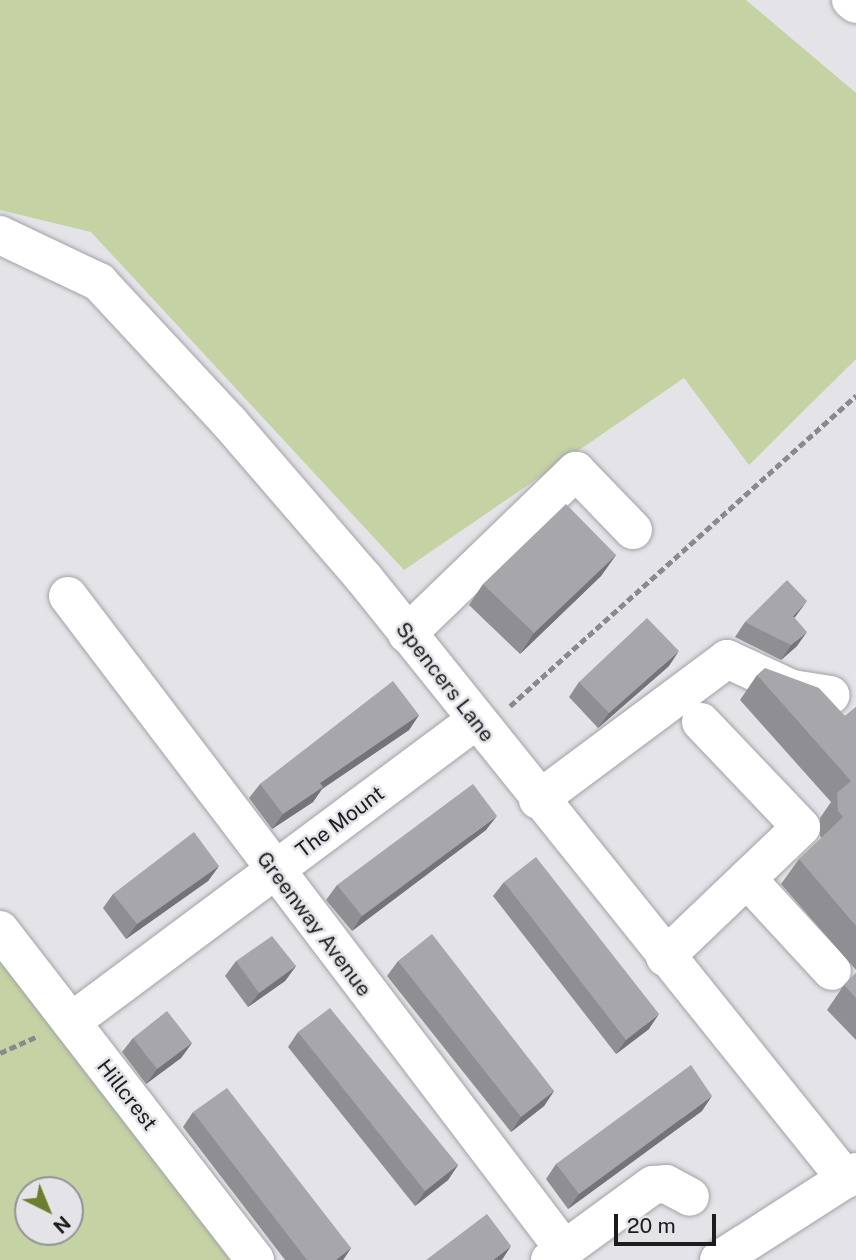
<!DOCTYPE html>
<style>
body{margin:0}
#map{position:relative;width:856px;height:1260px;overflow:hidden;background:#e3e3e8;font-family:"Public Sans",sans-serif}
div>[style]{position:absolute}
.green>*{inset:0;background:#c5d2a4}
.path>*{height:4.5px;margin-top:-2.25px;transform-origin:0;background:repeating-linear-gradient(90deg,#8a8a8d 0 7px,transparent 0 10.5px)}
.roads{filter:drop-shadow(0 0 2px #a2a2a7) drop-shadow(0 0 2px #a2a2a7)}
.minor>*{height:38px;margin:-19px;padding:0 19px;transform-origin:19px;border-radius:19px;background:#fff}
.wall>*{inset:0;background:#8f8f93}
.shaded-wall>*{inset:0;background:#747478}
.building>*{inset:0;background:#a6a6ab}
span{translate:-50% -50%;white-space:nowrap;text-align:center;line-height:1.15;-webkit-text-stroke:5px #e3e3e8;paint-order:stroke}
.street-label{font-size:21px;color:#1c1c1e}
.north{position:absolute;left:14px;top:1176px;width:70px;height:70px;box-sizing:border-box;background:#e3e3e8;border:2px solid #939397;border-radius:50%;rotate:137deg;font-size:19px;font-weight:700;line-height:28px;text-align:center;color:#1c1c1e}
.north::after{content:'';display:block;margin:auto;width:24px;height:32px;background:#6d7e2e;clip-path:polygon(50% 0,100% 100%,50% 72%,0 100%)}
.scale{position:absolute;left:614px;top:1214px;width:102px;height:32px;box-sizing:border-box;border:4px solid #1c1c1e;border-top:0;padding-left:9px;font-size:21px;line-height:24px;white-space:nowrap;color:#1c1c1e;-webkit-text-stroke:5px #e3e3e8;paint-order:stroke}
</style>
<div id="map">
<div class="green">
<div style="clip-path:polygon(0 0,746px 0,856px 93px,856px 359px,749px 465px,684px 378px,404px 570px,91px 232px,0 210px)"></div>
<div style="clip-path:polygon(evenodd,0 961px,238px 1260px,0 1260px,0 961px,28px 1190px,70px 1190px,70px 1232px,28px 1232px,28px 1190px)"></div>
</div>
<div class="path">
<div style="left:510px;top:706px;width:465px;rotate:-41.9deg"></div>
<div style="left:0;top:1053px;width:42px;rotate:-24.1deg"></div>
</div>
<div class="roads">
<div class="minor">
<div style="left:851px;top:0;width:6px;rotate:39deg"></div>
<div style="left:0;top:235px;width:110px;rotate:25.4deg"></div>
<div style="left:99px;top:282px;width:192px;rotate:47.1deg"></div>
<div style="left:230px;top:423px;width:203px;rotate:49.2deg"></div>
<div style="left:363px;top:577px;width:772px;rotate:51.26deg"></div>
<div style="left:68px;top:596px;width:820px;rotate:52.78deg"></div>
<div style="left:407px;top:634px;width:235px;rotate:-44deg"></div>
<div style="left:576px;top:471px;width:82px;rotate:46deg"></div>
<div style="left:538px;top:800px;width:236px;rotate:-36.7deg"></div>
<div style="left:727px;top:659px;width:72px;rotate:24.8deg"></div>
<div style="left:792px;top:689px;width:39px;rotate:9deg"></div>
<div style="left:747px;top:879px;width:125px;rotate:47.3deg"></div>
<div style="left:0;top:930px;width:417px;rotate:52.3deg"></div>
<div style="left:665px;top:957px;width:188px;rotate:-43.7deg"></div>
<div style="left:801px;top:827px;width:145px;rotate:-133.6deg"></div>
<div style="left:71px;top:1022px;width:504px;rotate:-36.69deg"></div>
<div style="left:550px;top:1260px;width:127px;rotate:-36.1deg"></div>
<div style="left:653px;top:1185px;width:13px;rotate:-4deg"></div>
<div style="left:666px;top:1184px;width:27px;rotate:28deg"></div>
<div style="left:719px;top:1260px;width:163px;rotate:-32.7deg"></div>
</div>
</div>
<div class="wall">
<div style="clip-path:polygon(616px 555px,601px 576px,520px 654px,469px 605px,483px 584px)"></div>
<div style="clip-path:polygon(794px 618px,797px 646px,781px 660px,735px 637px,745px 622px)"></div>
<div style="clip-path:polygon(669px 666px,598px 728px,569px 697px,579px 682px)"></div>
<div style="clip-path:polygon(757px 675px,845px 716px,856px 707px,856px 970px,781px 884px,799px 859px,822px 838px,820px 836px,820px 818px,831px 802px,740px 700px)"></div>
<div style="clip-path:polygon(419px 715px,409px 730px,322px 789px,313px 802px,272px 829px,249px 798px,260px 784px)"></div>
<div style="clip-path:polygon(486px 830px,352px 931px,326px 900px,337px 885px)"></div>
<div style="clip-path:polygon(219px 866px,208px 881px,126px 939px,103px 908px,113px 894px)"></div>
<div style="clip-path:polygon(504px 882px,649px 1029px,616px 1054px,493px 896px)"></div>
<div style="clip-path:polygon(236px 961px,296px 966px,285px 981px,248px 1007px,225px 976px)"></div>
<div style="clip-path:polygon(398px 961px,554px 1091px,544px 1106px,511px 1132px,387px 976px)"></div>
<div style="clip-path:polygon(856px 973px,856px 1040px,827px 1010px,844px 985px)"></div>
<div style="clip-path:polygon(298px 1032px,458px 1165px,448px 1180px,415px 1206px,288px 1047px)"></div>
<div style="clip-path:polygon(133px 1038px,192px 1043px,181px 1058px,146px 1084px,122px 1052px)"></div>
<div style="clip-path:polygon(702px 1111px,568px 1209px,546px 1179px,556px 1164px)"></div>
<div style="clip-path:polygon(193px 1112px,351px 1248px,343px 1260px,285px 1260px,183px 1127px)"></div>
</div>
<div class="shaded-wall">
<div style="clip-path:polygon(616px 555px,601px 576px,520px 654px,534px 633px)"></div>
<div style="clip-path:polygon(807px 601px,796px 616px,782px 631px,793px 616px)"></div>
<div style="clip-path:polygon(807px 632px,797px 646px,781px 660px,791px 645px)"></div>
<div style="clip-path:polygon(679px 651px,669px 666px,598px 728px,609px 713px)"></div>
<div style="clip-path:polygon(419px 715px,409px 730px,322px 789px,313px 802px,272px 829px,283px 814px,320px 783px)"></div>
<div style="clip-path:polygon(497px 816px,486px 830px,352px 931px,362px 916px)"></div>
<div style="clip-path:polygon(219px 866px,208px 881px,126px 939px,137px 924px)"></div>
<div style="clip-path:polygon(296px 966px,285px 981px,248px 1007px,259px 993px)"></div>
<div style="clip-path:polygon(659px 1014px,649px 1029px,616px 1054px,626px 1040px)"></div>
<div style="clip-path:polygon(192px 1043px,181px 1058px,146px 1084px,157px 1069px)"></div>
<div style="clip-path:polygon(554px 1091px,544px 1106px,511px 1132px,521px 1117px)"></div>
<div style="clip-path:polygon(712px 1096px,702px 1111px,568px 1209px,579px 1194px)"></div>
<div style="clip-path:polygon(458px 1165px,448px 1180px,415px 1206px,425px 1191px)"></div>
<div style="clip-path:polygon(511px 1246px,502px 1260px,493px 1260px)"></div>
<div style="clip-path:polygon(351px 1248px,343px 1260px,336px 1260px)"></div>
</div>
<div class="building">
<div style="clip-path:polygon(566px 504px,616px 555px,534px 633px,483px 584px)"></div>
<div style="clip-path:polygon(787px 580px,807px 601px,793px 616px,807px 632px,791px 645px,745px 622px)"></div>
<div style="clip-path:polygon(647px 618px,679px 651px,609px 713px,579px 682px)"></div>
<div style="clip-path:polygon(765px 668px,819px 688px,845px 716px,856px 707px,856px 926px,799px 859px,843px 817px,838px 811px,837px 793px,851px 781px,757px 675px)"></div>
<div style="clip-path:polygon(393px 681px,419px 715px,320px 783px,323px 787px,283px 814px,260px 784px)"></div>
<div style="clip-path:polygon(473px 784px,497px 816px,362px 916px,337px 885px)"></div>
<div style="clip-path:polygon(194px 832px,219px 866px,137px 924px,113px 894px)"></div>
<div style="clip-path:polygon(536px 857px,659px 1014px,626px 1040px,504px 882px)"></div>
<div style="clip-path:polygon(432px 934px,554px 1091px,521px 1117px,398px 961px)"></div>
<div style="clip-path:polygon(272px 936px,296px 966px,259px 993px,236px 961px)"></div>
<div style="clip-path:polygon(856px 973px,856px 998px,844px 985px)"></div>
<div style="clip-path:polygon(330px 1008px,458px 1165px,425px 1191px,298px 1032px)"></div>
<div style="clip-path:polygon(167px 1011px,192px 1043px,157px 1069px,133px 1038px)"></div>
<div style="clip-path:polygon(691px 1065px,712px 1096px,579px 1194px,556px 1164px)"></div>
<div style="clip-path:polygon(227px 1088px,351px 1248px,336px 1260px,307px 1260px,193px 1112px)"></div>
<div style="clip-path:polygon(487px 1214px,511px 1246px,493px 1260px,426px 1260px)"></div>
</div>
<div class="street-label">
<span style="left:445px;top:682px;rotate:52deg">Spencers Lane</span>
<span style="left:340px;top:822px;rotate:-37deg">The Mount</span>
<span style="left:314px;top:924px;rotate:53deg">Greenway Avenue</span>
<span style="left:127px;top:1095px;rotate:52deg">Hillcrest</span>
</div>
<div class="north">N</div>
<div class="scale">20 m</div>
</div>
